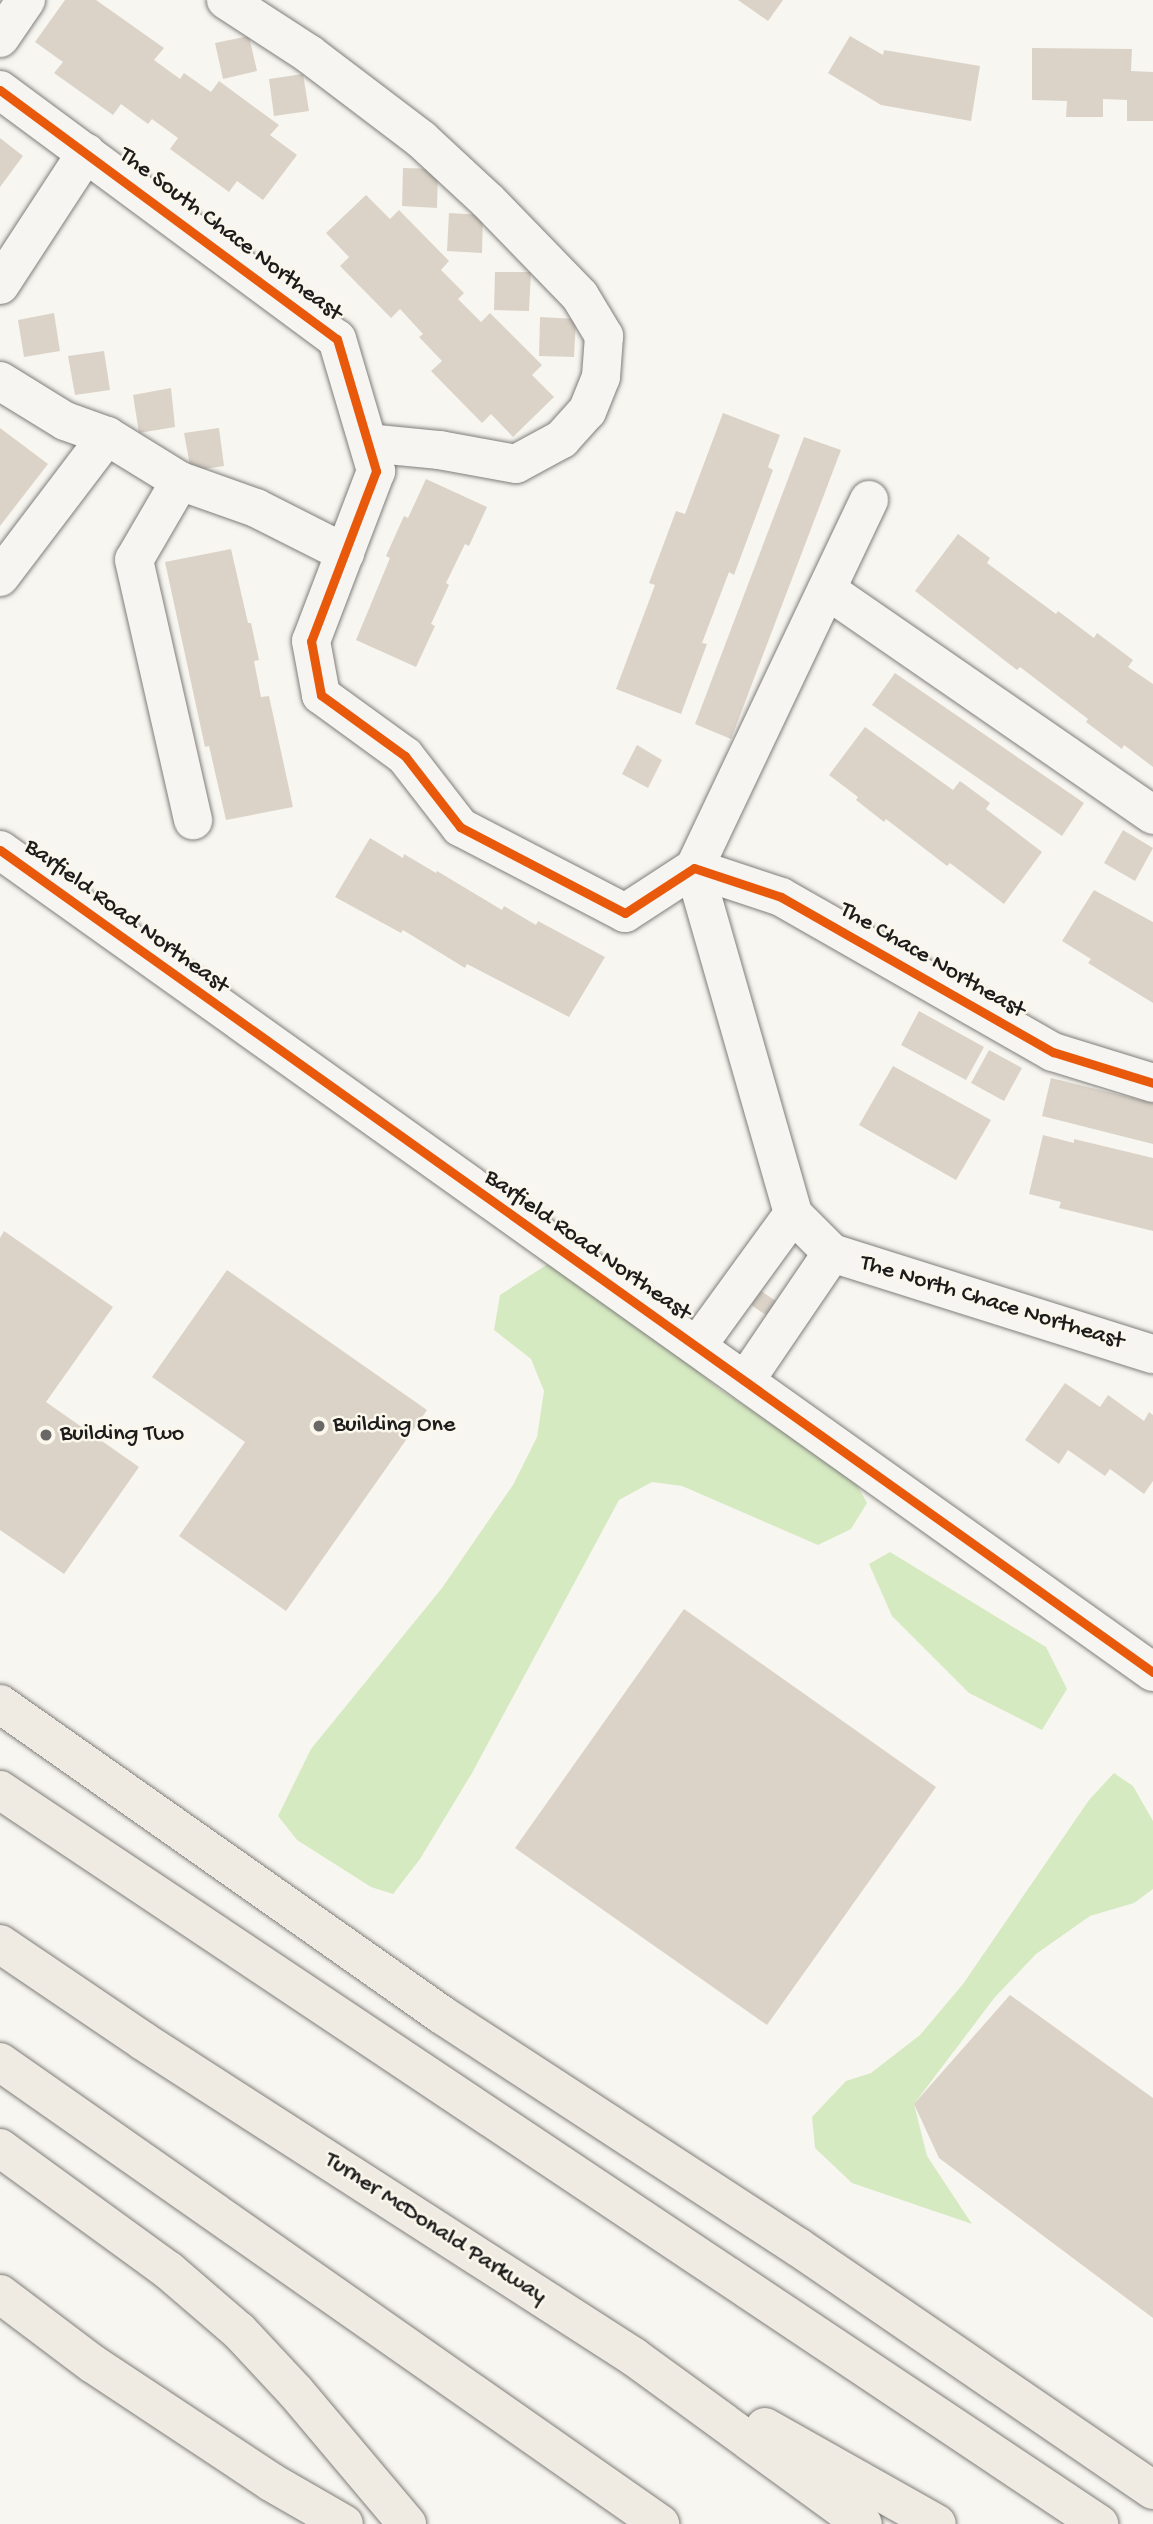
<!DOCTYPE html>
<style>
body{margin:0}
#map{position:relative;width:1153px;height:2524px;overflow:hidden;background:#f8f6f0;font-family:"Gochi Hand",sans-serif}
div>[style]{position:absolute}
.green>*{inset:0;background:#d6eac2}
.building>*{inset:0;background:#dbd3c8}
.roads{filter:drop-shadow(0 0 2px #7f7e7b) drop-shadow(0 0 2px #7f7e7b)}
.minor>*{height:38px;margin:-19px;padding:0 19px;transform-origin:19px;border-radius:19px;background:#f6f5f1}
.highway>*{height:38px;margin:-19px;padding:0 19px;transform-origin:19px;border-radius:19px;background:#f0ebe2}
.cycleway>*{height:9px;margin:-4.5px;padding:0 4.5px;transform-origin:4.5px;border-radius:4.5px;background:#e8590c}
.dots>*{width:19px;height:19px;translate:-50% -50%;box-sizing:border-box;border:4px solid #fbf7ec;border-radius:50%}
span{translate:-50% -50%;white-space:nowrap;text-align:center;line-height:1.15;-webkit-text-stroke:5px #fbf7ec;paint-order:stroke}
.street-label{font-size:24px;color:#1c1c1c}
.poi-label{font-size:24px;color:#1c1c1c}
.left{translate:0 -50%;text-align:left}
</style>
<div id="map">
<div class="green">
<div style="clip-path:polygon(551px 1262px,636px 1318px,719px 1389px,852px 1476px,867px 1503px,851px 1529px,818px 1545px,682px 1486px,652px 1482px,619px 1500px,472px 1773px,420px 1859px,393px 1894px,371px 1887px,297px 1840px,278px 1816px,311px 1749px,442px 1588px,513px 1485px,537px 1437px,544px 1391px,531px 1359px,494px 1330px,500px 1295px)"></div>
<div style="clip-path:polygon(890px 1552px,1046px 1647px,1067px 1689px,1042px 1730px,969px 1693px,892px 1616px,869px 1564px)"></div>
<div style="clip-path:polygon(1114px 1773px,1133px 1786px,1153px 1821px,1153px 1889px,1134px 1903px,1090px 1916px,1036px 1954px,995px 1997px,914px 2104px,927px 2156px,972px 2224px,852px 2183px,815px 2148px,812px 2117px,846px 2081px,871px 2073px,920px 2035px,963px 1984px,1089px 1800px)"></div>
</div>
<div class="building">
<div style="clip-path:polygon(65px 0,96px 0,164px 48px,154px 60px,180px 79px,184px 73px,211px 92px,219px 81px,279px 125px,270px 135px,297px 155px,263px 200px,237px 181px,229px 192px,170px 149px,178px 138px,152px 119px,148px 124px,121px 104px,113px 115px,54px 73px,63px 62px,35px 42px)"></div>
<div style="clip-path:polygon(738px 0,783px 0,768px 21px)"></div>
<div style="clip-path:polygon(249px 36px,257px 71px,223px 79px,215px 43px)"></div>
<div style="clip-path:polygon(850px 36px,883px 55px,884px 50px,980px 66px,971px 121px,881px 105px,828px 73px)"></div>
<div style="clip-path:polygon(1032px 48px,1132px 49px,1131px 71px,1153px 72px,1153px 121px,1127px 121px,1127px 100px,1103px 99px,1103px 117px,1066px 117px,1067px 101px,1032px 100px)"></div>
<div style="clip-path:polygon(303px 74px,309px 111px,274px 116px,269px 79px)"></div>
<div style="clip-path:polygon(0 138px,23px 156px,0 187px)"></div>
<div style="clip-path:polygon(403px 168px,438px 169px,437px 208px,402px 206px)"></div>
<div style="clip-path:polygon(366px 195px,390px 219px,399px 210px,449px 261px,441px 270px,464px 293px,458px 299px,481px 322px,490px 313px,542px 365px,532px 375px,554px 397px,513px 437px,491px 414px,482px 423px,431px 371px,442px 361px,419px 337px,423px 334px,400px 309px,391px 318px,340px 266px,349px 257px,326px 233px)"></div>
<div style="clip-path:polygon(449px 213px,483px 215px,482px 253px,447px 251px)"></div>
<div style="clip-path:polygon(495px 272px,531px 272px,529px 311px,494px 310px)"></div>
<div style="clip-path:polygon(54px 313px,60px 351px,24px 357px,18px 320px)"></div>
<div style="clip-path:polygon(540px 317px,576px 319px,574px 357px,539px 356px)"></div>
<div style="clip-path:polygon(104px 351px,110px 390px,75px 395px,68px 356px)"></div>
<div style="clip-path:polygon(171px 388px,175px 427px,139px 433px,133px 395px)"></div>
<div style="clip-path:polygon(723px 413px,780px 435px,768px 467px,773px 470px,734px 575px,729px 572px,702px 643px,707px 644px,681px 714px,616px 689px,655px 585px,649px 583px,676px 511px,685px 514px)"></div>
<div style="clip-path:polygon(0 428px,48px 464px,0 526px)"></div>
<div style="clip-path:polygon(219px 428px,224px 466px,191px 471px,184px 433px)"></div>
<div style="clip-path:polygon(804px 437px,841px 450px,731px 739px,695px 724px)"></div>
<div style="clip-path:polygon(426px 479px,487px 507px,469px 546px,465px 544px,446px 583px,449px 585px,431px 624px,435px 626px,416px 667px,356px 640px,390px 558px,386px 556px,404px 516px,408px 518px)"></div>
<div style="clip-path:polygon(958px 534px,990px 558px,987px 563px,1056px 614px,1058px 611px,1094px 638px,1097px 633px,1133px 660px,1128px 667px,1153px 684px,1153px 767px,1124px 745px,1122px 749px,1086px 722px,1088px 719px,1020px 667px,1017px 670px,915px 591px)"></div>
<div style="clip-path:polygon(231px 549px,248px 623px,251px 623px,259px 660px,254px 661px,261px 697px,269px 696px,293px 807px,226px 820px,209px 746px,205px 747px,165px 562px)"></div>
<div style="clip-path:polygon(895px 673px,1084px 803px,1062px 836px,872px 705px)"></div>
<div style="clip-path:polygon(865px 727px,953px 790px,960px 781px,990px 803px,986px 809px,1042px 852px,1004px 904px,950px 863px,947px 866px,886px 819px,884px 822px,856px 800px,858px 797px,829px 775px)"></div>
<div style="clip-path:polygon(637px 745px,662px 760px,648px 788px,622px 774px)"></div>
<div style="clip-path:polygon(1123px 830px,1153px 848px,1135px 881px,1104px 863px)"></div>
<div style="clip-path:polygon(370px 838px,403px 858px,404px 854px,436px 873px,437px 871px,502px 910px,504px 906px,536px 925px,538px 921px,605px 957px,569px 1017px,467px 964px,465px 968px,403px 930px,401px 933px,335px 897px)"></div>
<div style="clip-path:polygon(1094px 890px,1153px 922px,1153px 1003px,1088px 963px,1091px 959px,1062px 941px)"></div>
<div style="clip-path:polygon(919px 1011px,984px 1047px,966px 1080px,901px 1045px)"></div>
<div style="clip-path:polygon(989px 1050px,1022px 1068px,1004px 1101px,971px 1083px)"></div>
<div style="clip-path:polygon(893px 1066px,991px 1120px,956px 1180px,859px 1125px)"></div>
<div style="clip-path:polygon(1051px 1078px,1153px 1103px,1153px 1144px,1042px 1116px)"></div>
<div style="clip-path:polygon(1043px 1135px,1074px 1143px,1074px 1139px,1153px 1158px,1153px 1231px,1059px 1208px,1061px 1202px,1029px 1194px)"></div>
<div style="clip-path:polygon(4px 1231px,113px 1307px,46px 1402px,139px 1467px,64px 1574px,0 1530px,0 1238px)"></div>
<div style="clip-path:polygon(227px 1270px,427px 1410px,286px 1611px,179px 1536px,245px 1442px,152px 1377px)"></div>
<div style="clip-path:polygon(761px 1291px,776px 1301px,766px 1315px,751px 1305px)"></div>
<div style="clip-path:polygon(1065px 1383px,1100px 1407px,1108px 1395px,1144px 1421px,1149px 1412px,1153px 1415px,1153px 1481px,1144px 1494px,1110px 1469px,1105px 1476px,1068px 1450px,1059px 1464px,1025px 1440px)"></div>
<div style="clip-path:polygon(684px 1609px,936px 1787px,767px 2025px,515px 1848px)"></div>
<div style="clip-path:polygon(1010px 1995px,1153px 2098px,1153px 2318px,939px 2158px,914px 2104px)"></div>
</div>
<div class="roads">
<div class="minor">
<div style="left:226px;top:0;width:99px;rotate:33deg"></div>
<div style="left:309px;top:54px;width:141px;rotate:37.2deg"></div>
<div style="left:421px;top:139px;width:91px;rotate:42.8deg"></div>
<div style="left:488px;top:201px;width:132px;rotate:45.9deg"></div>
<div style="left:580px;top:296px;width:47px;rotate:59deg"></div>
<div style="left:604px;top:336px;width:41px;rotate:94.2deg"></div>
<div style="left:601px;top:377px;width:37px;rotate:112deg"></div>
<div style="left:587px;top:411px;width:38px;rotate:132deg"></div>
<div style="left:562px;top:439px;width:52px;rotate:151.5deg"></div>
<div style="left:516px;top:464px;width:78px;rotate:-169.7deg"></div>
<div style="left:439px;top:450px;width:71px;rotate:-174.4deg"></div>
<div style="left:0;top:38px;width:46px;rotate:-55.6deg"></div>
<div style="left:0;top:90px;width:419px;rotate:36.5deg"></div>
<div style="left:337px;top:339px;width:138px;rotate:73.5deg"></div>
<div style="left:376px;top:471px;width:182px;rotate:110.9deg"></div>
<div style="left:311px;top:641px;width:55px;rotate:79.5deg"></div>
<div style="left:321px;top:695px;width:104px;rotate:36deg"></div>
<div style="left:405px;top:756px;width:90px;rotate:52.2deg"></div>
<div style="left:460px;top:827px;width:186px;rotate:27.5deg"></div>
<div style="left:625px;top:913px;width:82px;rotate:-33.1deg"></div>
<div style="left:694px;top:868px;width:92px;rotate:18.4deg"></div>
<div style="left:781px;top:897px;width:313px;rotate:29.7deg"></div>
<div style="left:1053px;top:1052px;width:105px;rotate:17.2deg"></div>
<div style="left:0;top:285px;width:158px;rotate:-56.9deg"></div>
<div style="left:0;top:381px;width:76px;rotate:31.6deg"></div>
<div style="left:65px;top:421px;width:45px;rotate:19.7deg"></div>
<div style="left:107px;top:436px;width:86px;rotate:31.7deg"></div>
<div style="left:180px;top:481px;width:81px;rotate:19.6deg"></div>
<div style="left:256px;top:508px;width:100px;rotate:26.8deg"></div>
<div style="left:180px;top:481px;width:91px;rotate:120.2deg"></div>
<div style="left:134px;top:560px;width:267px;rotate:77.2deg"></div>
<div style="left:869px;top:500px;width:407px;rotate:115.4deg"></div>
<div style="left:694px;top:868px;width:360px;rotate:74deg"></div>
<div style="left:793px;top:1214px;width:55px;rotate:45deg"></div>
<div style="left:832px;top:1253px;width:337px;rotate:17.5deg"></div>
<div style="left:0;top:577px;width:177px;rotate:-52.8deg"></div>
<div style="left:827px;top:590px;width:396px;rotate:34.6deg"></div>
<div style="left:0;top:850px;width:1416px;rotate:35.49deg"></div>
<div style="left:697px;top:1346px;width:163px;rotate:-54deg"></div>
<div style="left:745px;top:1381px;width:155px;rotate:-55.8deg"></div>
</div>
<div class="highway">
<div style="left:0;top:1704px;width:540px;rotate:35.13deg"></div>
<div style="left:442px;top:2015px;width:425px;rotate:33.1deg"></div>
<div style="left:798px;top:2247px;width:430px;rotate:34.4deg"></div>
<div style="left:0;top:1790px;width:1322px;rotate:33.74deg"></div>
<div style="left:0;top:1944px;width:173px;rotate:34.1deg"></div>
<div style="left:143px;top:2041px;width:584px;rotate:32.76deg"></div>
<div style="left:634px;top:2357px;width:283px;rotate:36.1deg"></div>
<div style="left:0;top:2062px;width:806px;rotate:34.99deg"></div>
<div style="left:0;top:2148px;width:208px;rotate:36deg"></div>
<div style="left:168px;top:2270px;width:94px;rotate:40.7deg"></div>
<div style="left:239px;top:2331px;width:82px;rotate:47deg"></div>
<div style="left:295px;top:2391px;width:174px;rotate:49.9deg"></div>
<div style="left:0;top:2294px;width:116px;rotate:37deg"></div>
<div style="left:93px;top:2364px;width:214px;rotate:33.5deg"></div>
<div style="left:271px;top:2482px;width:84px;rotate:29.9deg"></div>
<div style="left:765px;top:2427px;width:197px;rotate:29.4deg"></div>
</div>
</div>
<div class="cycleway">
<div style="left:0;top:90px;width:419px;rotate:36.5deg"></div>
<div style="left:337px;top:339px;width:138px;rotate:73.5deg"></div>
<div style="left:376px;top:471px;width:182px;rotate:110.9deg"></div>
<div style="left:311px;top:641px;width:55px;rotate:79.5deg"></div>
<div style="left:321px;top:695px;width:104px;rotate:36deg"></div>
<div style="left:405px;top:756px;width:90px;rotate:52.2deg"></div>
<div style="left:460px;top:827px;width:186px;rotate:27.5deg"></div>
<div style="left:625px;top:913px;width:82px;rotate:-33.1deg"></div>
<div style="left:694px;top:868px;width:92px;rotate:18.4deg"></div>
<div style="left:781px;top:897px;width:313px;rotate:29.7deg"></div>
<div style="left:1053px;top:1052px;width:105px;rotate:17.2deg"></div>
<div style="left:0;top:850px;width:1416px;rotate:35.49deg"></div>
</div>
<div class="dots">
<div style="left:319px;top:1426px;background:#696866"></div>
<div style="left:46px;top:1435px;background:#696866"></div>
</div>
<div class="street-label">
<span style="left:230px;top:235px;rotate:37deg">The South Chace Northeast</span>
<span style="left:126px;top:917px;rotate:36deg">Barfield Road Northeast</span>
<span style="left:932px;top:961px;rotate:30deg">The Chace Northeast</span>
<span style="left:587px;top:1246px;rotate:35deg">Barfield Road Northeast</span>
<span style="left:992px;top:1303px;rotate:17deg">The North Chace Northeast</span>
<span style="left:435px;top:2229px;rotate:33deg">Turner McDonald Parkway</span>
</div>
<div class="poi-label">
<span class="left" style="left:333px;top:1426px">Building One</span>
<span class="left" style="left:60px;top:1435px">Building Two</span>
</div>
</div>
